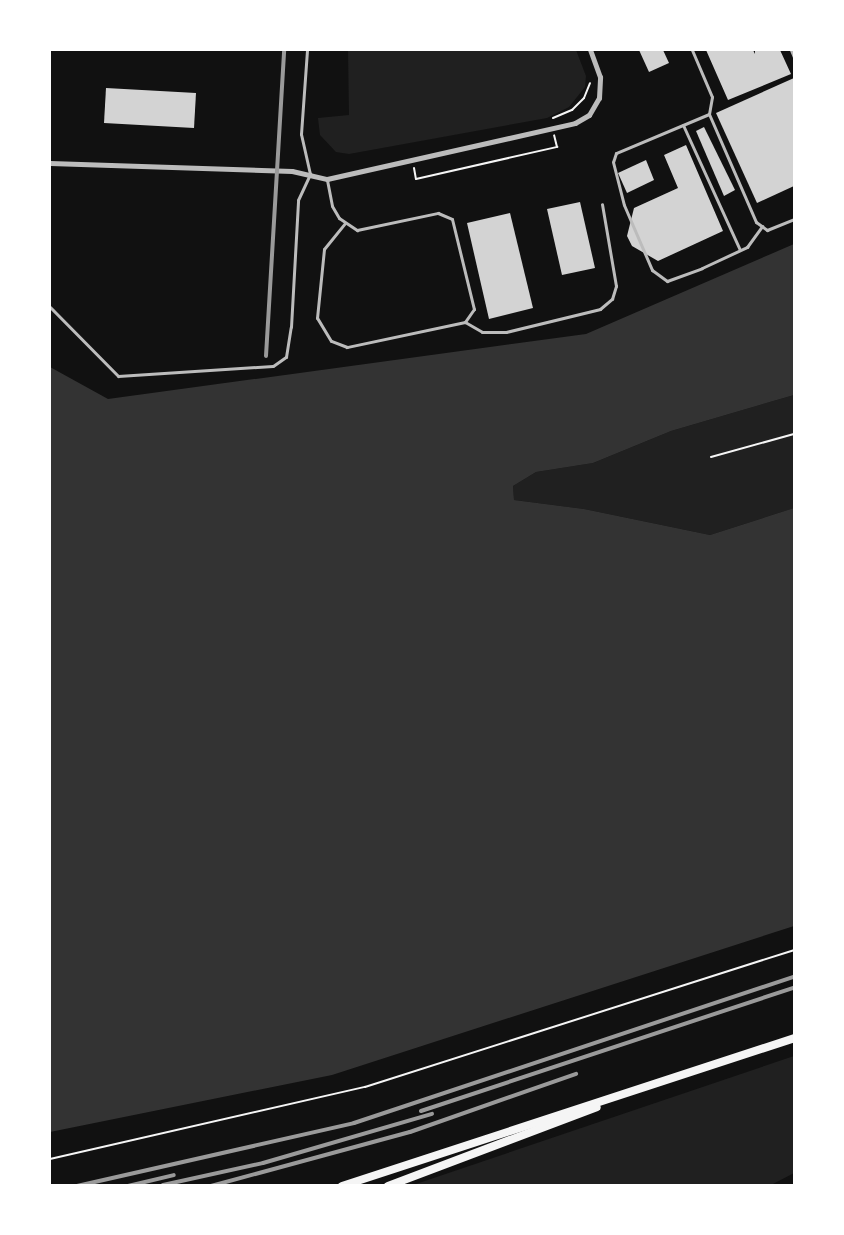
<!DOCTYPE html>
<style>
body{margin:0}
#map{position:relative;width:844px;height:1235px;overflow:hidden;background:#111;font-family:"Roboto Condensed",sans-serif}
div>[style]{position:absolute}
.green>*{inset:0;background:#202020}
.water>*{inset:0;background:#333}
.building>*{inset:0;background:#d3d3d3}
.path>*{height:2px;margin:-1px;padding:0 1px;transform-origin:1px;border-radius:1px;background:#f5f5f5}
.service>*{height:3px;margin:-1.5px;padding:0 1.5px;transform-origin:1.5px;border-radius:1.5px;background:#bcbcbc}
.minor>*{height:5px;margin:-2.5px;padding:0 2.5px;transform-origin:2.5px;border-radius:2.5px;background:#bcbcbc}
.secondary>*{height:8px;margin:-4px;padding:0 4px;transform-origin:4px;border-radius:4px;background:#f5f5f5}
.rail>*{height:4px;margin:-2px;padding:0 2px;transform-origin:2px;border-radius:2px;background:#9a9a9a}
span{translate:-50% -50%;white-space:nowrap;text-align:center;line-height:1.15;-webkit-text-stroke:4.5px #fff;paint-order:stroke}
.frame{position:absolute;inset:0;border:51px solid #fff;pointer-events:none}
</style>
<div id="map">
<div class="green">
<div style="clip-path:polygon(348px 50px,576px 50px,586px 76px,585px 87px,569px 107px,547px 118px,349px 154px,336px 152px,320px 135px,318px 118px,349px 115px)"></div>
<div style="clip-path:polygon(794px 395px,794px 508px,710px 535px,584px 509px,514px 500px,513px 486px,536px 472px,593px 463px,671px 431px)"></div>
<div style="clip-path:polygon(794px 1056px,794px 1173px,771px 1185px,413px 1185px)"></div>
</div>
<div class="water">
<div style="clip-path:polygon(794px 244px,794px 395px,671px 431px,593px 463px,536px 472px,513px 486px,514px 500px,584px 509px,710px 535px,794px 508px,794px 926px,332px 1075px,50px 1132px,50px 367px,108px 399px,586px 334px)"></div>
</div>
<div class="building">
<div style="clip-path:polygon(639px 50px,663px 50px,669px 63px,649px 72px)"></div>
<div style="clip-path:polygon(706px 50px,753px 50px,755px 54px,755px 50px,780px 50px,791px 74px,728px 100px)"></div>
<div style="clip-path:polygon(794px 78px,794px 186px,757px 203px,716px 113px)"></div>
<div style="clip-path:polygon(106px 88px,196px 93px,194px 128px,104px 123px)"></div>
<div style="clip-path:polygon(704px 127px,735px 190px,724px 196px,696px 131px)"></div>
<div style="clip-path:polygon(686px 145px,723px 231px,658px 261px,632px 246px,627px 236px,634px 208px,678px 188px,664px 155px)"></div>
<div style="clip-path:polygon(646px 160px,654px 180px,627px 193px,618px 173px)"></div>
<div style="clip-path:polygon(580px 202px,595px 268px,562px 275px,547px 209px)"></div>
<div style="clip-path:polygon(510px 213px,533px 308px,489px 319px,467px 223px)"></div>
</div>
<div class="path">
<div style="left:553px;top:118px;width:21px;rotate:-23deg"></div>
<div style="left:572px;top:110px;width:17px;rotate:-45deg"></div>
<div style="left:584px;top:98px;width:16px;rotate:-68deg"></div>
<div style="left:414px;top:168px;width:11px;rotate:80deg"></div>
<div style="left:416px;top:179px;width:145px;rotate:-12.8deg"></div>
<div style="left:557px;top:147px;width:12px;rotate:-104deg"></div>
<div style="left:711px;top:457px;width:86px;rotate:-15.5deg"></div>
<div style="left:50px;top:1159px;width:323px;rotate:-12.9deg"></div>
<div style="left:365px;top:1087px;width:450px;rotate:-17.7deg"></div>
</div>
<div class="service">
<div style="left:692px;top:50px;width:51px;rotate:66.9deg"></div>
<div style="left:712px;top:97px;width:17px;rotate:100deg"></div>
<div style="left:709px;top:114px;width:118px;rotate:66.5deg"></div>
<div style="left:756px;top:222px;width:14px;rotate:36deg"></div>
<div style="left:767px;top:230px;width:29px;rotate:-22deg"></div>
<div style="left:791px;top:50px;width:8px;rotate:67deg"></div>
<div style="left:709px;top:114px;width:101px;rotate:157.2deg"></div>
<div style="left:616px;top:153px;width:9px;rotate:108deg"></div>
<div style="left:613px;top:162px;width:44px;rotate:75.7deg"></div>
<div style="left:624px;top:205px;width:71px;rotate:66.7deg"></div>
<div style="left:652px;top:270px;width:19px;rotate:36deg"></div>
<div style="left:667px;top:281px;width:37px;rotate:-20deg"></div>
<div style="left:702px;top:268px;width:50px;rotate:-25deg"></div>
<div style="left:747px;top:247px;width:26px;rotate:-54deg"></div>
<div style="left:683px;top:125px;width:137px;rotate:65.5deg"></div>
<div style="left:327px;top:180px;width:26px;rotate:79deg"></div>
<div style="left:332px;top:206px;width:14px;rotate:60deg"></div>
<div style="left:339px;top:218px;width:22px;rotate:34deg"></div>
<div style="left:357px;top:230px;width:83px;rotate:-11.9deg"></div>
<div style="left:438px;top:213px;width:15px;rotate:23deg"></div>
<div style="left:452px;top:219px;width:93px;rotate:76.3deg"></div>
<div style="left:474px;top:309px;width:16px;rotate:125deg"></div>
<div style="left:465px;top:322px;width:121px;rotate:168deg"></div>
<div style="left:347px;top:347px;width:17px;rotate:-159deg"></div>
<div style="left:331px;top:341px;width:27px;rotate:-121deg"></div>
<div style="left:317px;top:318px;width:69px;rotate:-84.2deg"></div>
<div style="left:324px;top:249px;width:33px;rotate:-51deg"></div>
<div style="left:50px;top:307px;width:97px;rotate:45.4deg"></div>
<div style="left:118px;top:376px;width:155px;rotate:-3.7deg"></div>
<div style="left:273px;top:366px;width:16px;rotate:-35deg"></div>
<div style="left:286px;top:357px;width:30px;rotate:-81deg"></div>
<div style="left:291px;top:327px;width:127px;rotate:-86.8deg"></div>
<div style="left:298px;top:200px;width:29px;rotate:-65deg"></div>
<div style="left:310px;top:174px;width:41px;rotate:-102.7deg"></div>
<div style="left:301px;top:134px;width:84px;rotate:-85.9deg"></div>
<div style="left:465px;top:322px;width:20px;rotate:30deg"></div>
<div style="left:482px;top:332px;width:24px"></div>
<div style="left:506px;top:332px;width:97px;rotate:-13.7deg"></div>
<div style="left:600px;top:309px;width:16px;rotate:-40deg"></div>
<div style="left:612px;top:299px;width:14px;rotate:-73deg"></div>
<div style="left:616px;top:286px;width:83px;rotate:-99.7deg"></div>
</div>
<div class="minor">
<div style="left:50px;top:163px;width:242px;rotate:1.9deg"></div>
<div style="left:292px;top:171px;width:36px;rotate:13deg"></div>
<div style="left:327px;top:179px;width:254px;rotate:-12.7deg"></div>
<div style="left:575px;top:123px;width:16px;rotate:-30deg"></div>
<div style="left:589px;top:115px;width:20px;rotate:-60deg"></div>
<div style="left:599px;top:98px;width:21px;rotate:-87deg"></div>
<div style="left:600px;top:77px;width:29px;rotate:-110deg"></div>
</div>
<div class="secondary">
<div style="left:342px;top:1186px;width:476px;rotate:-18.1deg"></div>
<div style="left:388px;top:1186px;width:223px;rotate:-20.7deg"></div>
</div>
<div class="rail">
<div style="left:266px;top:356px;width:307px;rotate:-86.6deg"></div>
<div style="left:421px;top:1111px;width:393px;rotate:-18.3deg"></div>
<div style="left:163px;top:1185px;width:102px;rotate:-12.4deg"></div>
<div style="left:263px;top:1163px;width:176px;rotate:-16.2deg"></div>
<div style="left:77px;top:1186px;width:284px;rotate:-12.8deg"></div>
<div style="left:354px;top:1123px;width:464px;rotate:-18.4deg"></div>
<div style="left:128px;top:1186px;width:47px;rotate:-13.4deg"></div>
<div style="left:211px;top:1186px;width:206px;rotate:-15.2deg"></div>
<div style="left:410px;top:1132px;width:176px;rotate:-19.3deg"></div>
</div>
<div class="frame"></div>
</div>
